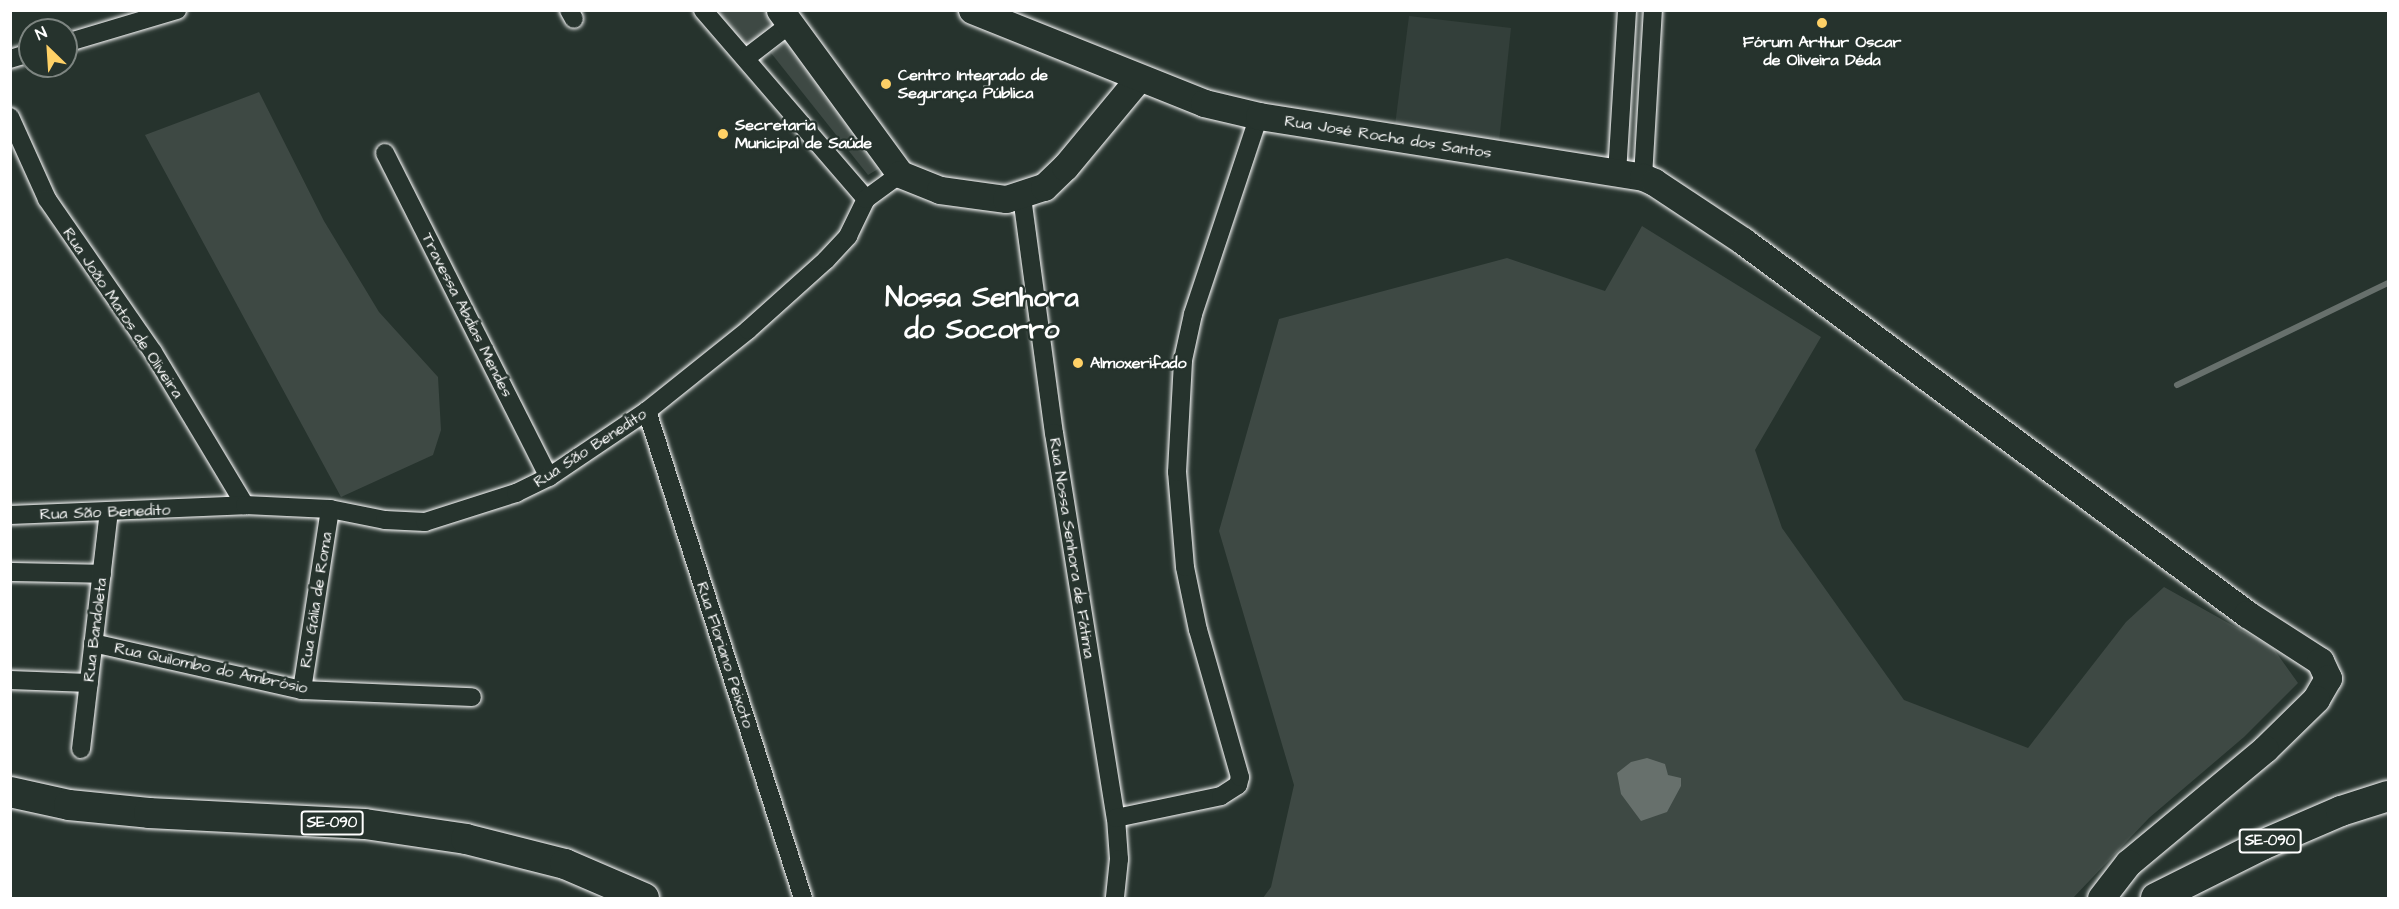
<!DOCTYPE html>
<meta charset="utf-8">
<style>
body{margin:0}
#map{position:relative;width:2399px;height:909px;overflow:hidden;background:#26332d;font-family:"Architects Daughter",sans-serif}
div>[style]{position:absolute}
.built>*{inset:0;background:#333f3a}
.green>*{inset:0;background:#3e4944}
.water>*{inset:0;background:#67706c}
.stream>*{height:6px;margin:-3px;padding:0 3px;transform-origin:3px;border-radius:3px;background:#67706c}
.roads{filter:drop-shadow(0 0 2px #fff) drop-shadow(0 0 2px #fff)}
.street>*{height:18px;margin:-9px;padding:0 9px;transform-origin:9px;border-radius:9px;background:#26332d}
.secondary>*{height:27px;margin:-13.5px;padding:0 13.5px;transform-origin:13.5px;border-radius:13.5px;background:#26332d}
.primary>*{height:30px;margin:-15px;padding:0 15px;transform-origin:15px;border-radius:15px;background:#26332d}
.dots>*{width:16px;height:16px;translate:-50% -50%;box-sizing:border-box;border:3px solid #26332d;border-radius:50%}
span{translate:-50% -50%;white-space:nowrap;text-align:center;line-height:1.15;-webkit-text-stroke:4.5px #26332d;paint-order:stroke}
.shield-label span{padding:2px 4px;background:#26332d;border:2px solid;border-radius:4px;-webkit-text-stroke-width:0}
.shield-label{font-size:15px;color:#fff;font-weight:700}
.poi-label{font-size:16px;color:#fff;font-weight:700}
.left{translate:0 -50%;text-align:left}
.street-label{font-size:16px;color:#fff}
.town-label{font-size:28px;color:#fff;font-weight:700}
.frame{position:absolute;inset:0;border:12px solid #fff;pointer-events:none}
.north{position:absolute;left:18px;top:18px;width:60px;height:60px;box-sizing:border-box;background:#26332d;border:2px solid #7d8581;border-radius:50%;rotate:335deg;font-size:16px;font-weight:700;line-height:24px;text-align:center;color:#fff}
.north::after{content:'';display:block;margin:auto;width:21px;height:27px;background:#ffd166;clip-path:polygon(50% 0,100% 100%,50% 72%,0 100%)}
</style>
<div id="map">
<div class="built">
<div style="clip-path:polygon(1409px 16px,1511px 28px,1499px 142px,1394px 133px)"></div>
</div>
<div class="green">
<div style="clip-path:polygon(717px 11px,771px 11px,779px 21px,747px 47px)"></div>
<div style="clip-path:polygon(787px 39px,883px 166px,868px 175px,771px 53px)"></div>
<div style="clip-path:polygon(259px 92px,324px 221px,379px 312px,438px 377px,441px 430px,433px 455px,341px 497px,145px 135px)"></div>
<div style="clip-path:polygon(1642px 226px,1821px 337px,1755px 450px,1782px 528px,1904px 700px,2028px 748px,2126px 622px,2164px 587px,2273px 648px,2298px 683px,2244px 737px,2149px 818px,2073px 898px,1263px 898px,1271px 887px,1294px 785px,1219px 531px,1279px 319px,1507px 258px,1605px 291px)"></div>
</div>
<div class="water">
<div style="clip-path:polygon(1647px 758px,1665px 764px,1668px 775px,1681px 778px,1681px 786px,1667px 812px,1641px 821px,1621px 794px,1617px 773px,1631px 762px)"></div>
</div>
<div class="stream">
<div style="left:2177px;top:385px;width:234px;rotate:-25.8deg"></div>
</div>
<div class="roads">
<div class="street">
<div style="left:569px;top:10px;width:10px;rotate:61deg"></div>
<div style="left:703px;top:10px;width:250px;rotate:49.2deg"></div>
<div style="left:66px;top:43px;width:116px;rotate:-16.6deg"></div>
<div style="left:746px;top:58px;width:54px;rotate:-37.5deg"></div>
<div style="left:10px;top:59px;width:21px;rotate:-17deg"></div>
<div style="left:10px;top:117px;width:90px;rotate:65.7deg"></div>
<div style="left:47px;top:199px;width:186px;rotate:55.3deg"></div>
<div style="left:153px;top:352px;width:179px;rotate:59deg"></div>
<div style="left:385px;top:153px;width:363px;rotate:63.2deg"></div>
<div style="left:1617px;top:174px;width:164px;rotate:-86.5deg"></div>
<div style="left:1643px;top:177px;width:167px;rotate:-86.6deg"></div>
<div style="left:1022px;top:197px;width:238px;rotate:82.3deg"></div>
<div style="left:1054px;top:433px;width:390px;rotate:80.9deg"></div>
<div style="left:1116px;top:818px;width:41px;rotate:85.8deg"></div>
<div style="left:1119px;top:859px;width:39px;rotate:96deg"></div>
<div style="left:647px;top:411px;width:511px;rotate:72.24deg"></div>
<div style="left:10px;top:515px;width:235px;rotate:-2.4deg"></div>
<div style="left:245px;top:505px;width:85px;rotate:2.7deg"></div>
<div style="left:330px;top:509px;width:56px;rotate:11.3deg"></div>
<div style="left:385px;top:520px;width:40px;rotate:2.9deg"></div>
<div style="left:425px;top:522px;width:96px;rotate:-17.7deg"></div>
<div style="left:516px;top:493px;width:37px;rotate:-26deg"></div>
<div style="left:549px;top:477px;width:118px;rotate:-34deg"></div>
<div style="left:647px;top:411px;width:129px;rotate:-38.7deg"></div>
<div style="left:748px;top:330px;width:105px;rotate:-41.9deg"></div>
<div style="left:826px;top:260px;width:33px;rotate:-47deg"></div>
<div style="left:848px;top:236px;width:41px;rotate:-64.1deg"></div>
<div style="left:866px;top:199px;width:42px;rotate:-36.3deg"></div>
<div style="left:10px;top:572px;width:92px;rotate:1.2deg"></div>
<div style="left:93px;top:643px;width:214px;rotate:12.7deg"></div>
<div style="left:302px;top:690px;width:170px;rotate:2.4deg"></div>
<div style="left:10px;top:680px;width:79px;rotate:2.2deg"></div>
<div style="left:302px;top:690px;width:183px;rotate:-81.2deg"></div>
<div style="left:81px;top:749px;width:239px;rotate:-83.3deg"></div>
<div style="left:1116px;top:818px;width:107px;rotate:-11.8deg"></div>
<div style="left:1221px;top:796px;width:20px;rotate:-33deg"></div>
<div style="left:1238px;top:785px;width:8px;rotate:-76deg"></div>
<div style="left:1240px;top:777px;width:153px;rotate:-105.9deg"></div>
<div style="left:1198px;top:630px;width:64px;rotate:-101.7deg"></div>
<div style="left:1185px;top:567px;width:95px;rotate:-94.8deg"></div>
<div style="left:1177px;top:472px;width:112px;rotate:-86.9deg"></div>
<div style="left:1183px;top:360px;width:47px;rotate:-77.7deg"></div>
<div style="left:1193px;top:314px;width:209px;rotate:-71.6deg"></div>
</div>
<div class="secondary">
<div style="left:780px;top:10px;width:203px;rotate:53.8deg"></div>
<div style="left:900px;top:174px;width:43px;rotate:21.8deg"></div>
<div style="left:940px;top:190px;width:67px;rotate:7.8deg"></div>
<div style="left:1006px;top:199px;width:40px;rotate:-18deg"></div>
<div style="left:1044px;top:187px;width:29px;rotate:-44deg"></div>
<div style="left:1065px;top:167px;width:114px;rotate:-50.3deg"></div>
<div style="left:972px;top:10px;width:250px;rotate:21.8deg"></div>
<div style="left:1204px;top:103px;width:57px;rotate:13.3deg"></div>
<div style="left:1259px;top:116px;width:389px;rotate:9deg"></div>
<div style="left:1643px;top:177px;width:12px;rotate:24deg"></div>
<div style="left:1654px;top:182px;width:107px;rotate:33.5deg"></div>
<div style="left:1743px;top:241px;width:627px;rotate:36.5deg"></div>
<div style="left:2247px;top:614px;width:87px;rotate:32.8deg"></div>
<div style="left:2320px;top:661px;width:19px;rotate:65deg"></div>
<div style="left:2328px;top:678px;width:24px;rotate:120deg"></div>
<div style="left:2316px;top:699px;width:71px;rotate:135.6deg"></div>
<div style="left:2265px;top:749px;width:178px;rotate:140.2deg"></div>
<div style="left:2128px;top:863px;width:44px;rotate:127.6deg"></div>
</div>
<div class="primary">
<div style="left:10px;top:792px;width:60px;rotate:12.4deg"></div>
<div style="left:69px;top:805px;width:80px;rotate:5.7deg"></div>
<div style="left:149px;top:813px;width:216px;rotate:2.9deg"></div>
<div style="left:365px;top:824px;width:102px;rotate:8.4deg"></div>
<div style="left:466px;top:839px;width:102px;rotate:14.2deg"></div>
<div style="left:565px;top:864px;width:86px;rotate:23.3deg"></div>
<div style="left:2156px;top:898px;width:119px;rotate:-26.6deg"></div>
<div style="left:2262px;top:845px;width:86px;rotate:-23.3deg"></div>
<div style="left:2341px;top:811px;width:49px;rotate:-17.7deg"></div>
</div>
</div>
<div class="dots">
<div style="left:1822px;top:23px;background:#ffd166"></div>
<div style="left:886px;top:84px;background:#ffd166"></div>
<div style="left:723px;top:134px;background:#ffd166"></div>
<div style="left:1078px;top:363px;background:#ffd166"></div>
</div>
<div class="shield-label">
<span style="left:332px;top:823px">SE-090</span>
<span style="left:2270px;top:841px">SE-090</span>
</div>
<div class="poi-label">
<span style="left:1822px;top:51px">Fórum Arthur Oscar<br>de Oliveira Déda</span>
<span class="left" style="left:898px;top:84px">Centro Integrado de<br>Segurança Pública</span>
<span class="left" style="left:735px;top:134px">Secretaria<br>Municipal de Saúde</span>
<span class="left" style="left:1090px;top:363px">Almoxerifado</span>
</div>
<div class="street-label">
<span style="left:1388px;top:137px;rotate:9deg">Rua José Rocha dos Santos</span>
<span style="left:123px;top:313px;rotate:56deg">Rua João Matos de Oliveira</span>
<span style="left:467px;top:315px;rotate:63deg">Travessa Abdias Mendes</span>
<span style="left:590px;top:448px;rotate:-33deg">Rua São Benedito</span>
<span style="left:105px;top:512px;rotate:-2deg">Rua São Benedito</span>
<span style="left:1072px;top:548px;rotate:81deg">Rua Nossa Senhora de Fátima</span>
<span style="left:316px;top:600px;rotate:-81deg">Rua Gália de Roma</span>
<span style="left:95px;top:630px;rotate:-83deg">Rua Bandoleta</span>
<span style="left:725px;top:655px;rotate:72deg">Rua Floriano Peixoto</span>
<span style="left:211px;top:668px;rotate:12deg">Rua Quilombo do Ambrósio</span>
</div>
<div class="town-label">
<span style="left:982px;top:314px">Nossa Senhora<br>do Socorro</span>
</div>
<div class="frame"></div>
<div class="north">N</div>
</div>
